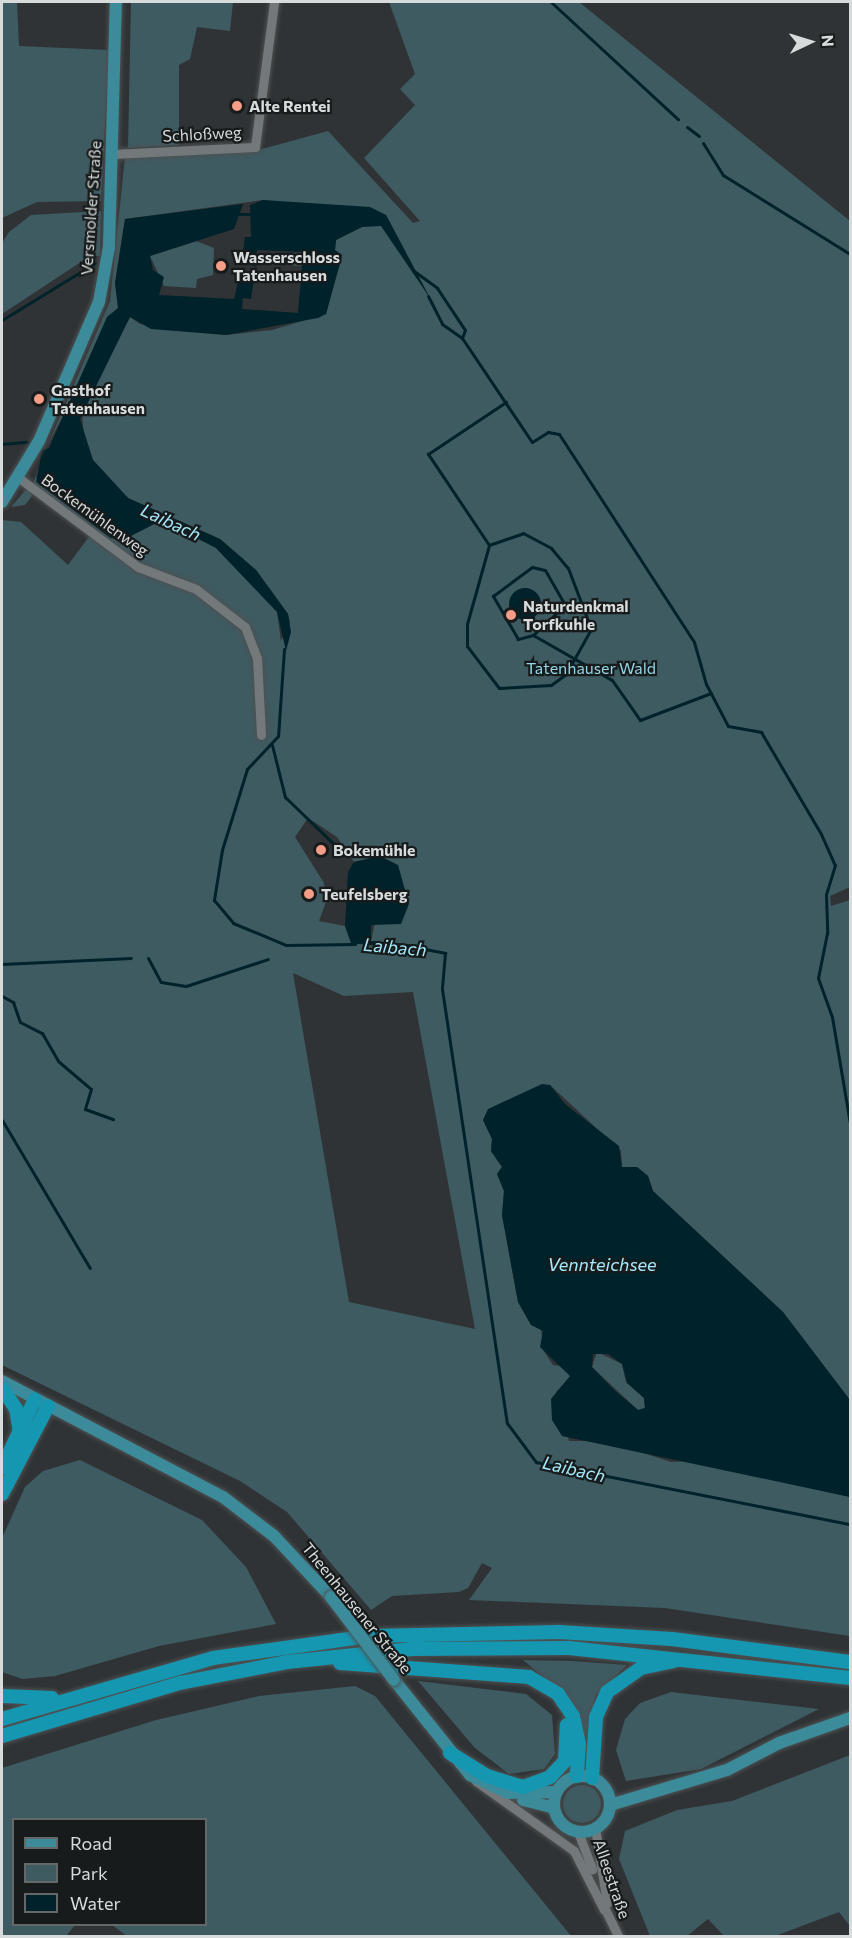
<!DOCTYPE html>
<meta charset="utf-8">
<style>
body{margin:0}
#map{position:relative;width:852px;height:1938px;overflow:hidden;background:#2f3335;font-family:Commissioner,sans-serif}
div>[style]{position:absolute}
.green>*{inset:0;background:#3f5b62}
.round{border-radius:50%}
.water>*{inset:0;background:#00222a}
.stream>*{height:3px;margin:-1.5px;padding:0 1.5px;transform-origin:1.5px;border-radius:1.5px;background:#00222a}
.roads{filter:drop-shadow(0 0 2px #4d5152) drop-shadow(0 0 2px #4d5152)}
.minor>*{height:9px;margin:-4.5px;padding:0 4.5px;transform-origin:4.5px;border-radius:4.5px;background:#73797a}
.major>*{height:12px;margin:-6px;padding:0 6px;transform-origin:6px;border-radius:6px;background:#3b8b9b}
.major>.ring{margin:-6px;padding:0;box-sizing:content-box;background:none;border:12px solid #3b8b9b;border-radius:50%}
.highway>*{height:14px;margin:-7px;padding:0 7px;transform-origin:7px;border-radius:7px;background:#1697b1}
.bridges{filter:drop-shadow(0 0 2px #4d5152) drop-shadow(0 0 2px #4d5152)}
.major-bridge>*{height:12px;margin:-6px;padding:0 6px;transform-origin:6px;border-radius:6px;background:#3b8b9b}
.dots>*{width:16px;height:16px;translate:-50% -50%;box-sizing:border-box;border:3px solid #181b1b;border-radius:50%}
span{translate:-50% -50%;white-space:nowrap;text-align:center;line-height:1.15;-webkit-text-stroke:4.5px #181b1b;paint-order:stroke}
.poi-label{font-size:16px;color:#d8dbdc;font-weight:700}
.left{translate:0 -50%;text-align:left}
.street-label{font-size:16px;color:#d8dbdc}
.park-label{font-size:16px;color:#92d6e8}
.water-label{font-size:18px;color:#a3e8fb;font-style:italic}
.frame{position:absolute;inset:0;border:3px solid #d8dbdc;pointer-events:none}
.legend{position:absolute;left:12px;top:1818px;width:195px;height:108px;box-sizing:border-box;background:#181b1b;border:2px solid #656868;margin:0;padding:8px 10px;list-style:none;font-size:18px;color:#d8dbdc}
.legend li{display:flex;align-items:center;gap:12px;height:30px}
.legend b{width:30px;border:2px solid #656868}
.north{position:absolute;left:780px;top:12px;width:60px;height:60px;-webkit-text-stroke:4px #181b1b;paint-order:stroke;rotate:86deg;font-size:16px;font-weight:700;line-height:24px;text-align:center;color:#d8dbdc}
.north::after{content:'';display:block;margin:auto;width:21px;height:27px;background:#d8dbdc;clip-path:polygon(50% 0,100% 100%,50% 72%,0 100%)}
</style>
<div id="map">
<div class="green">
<div style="clip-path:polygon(2px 2px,17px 2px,19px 46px,109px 50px,101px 201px,37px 202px,2px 218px)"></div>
<div style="clip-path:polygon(131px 2px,233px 2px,230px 31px,197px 27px,190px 59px,179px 65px,179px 145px,128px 148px)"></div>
<div style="clip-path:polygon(evenodd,389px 2px,579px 2px,850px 221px,850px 887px,830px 896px,831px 906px,850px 900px,850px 1400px,783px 1312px,653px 1191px,648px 1176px,637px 1167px,622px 1167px,621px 1151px,550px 1085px,489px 1109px,483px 1120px,492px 1139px,491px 1151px,502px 1167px,497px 1174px,504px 1191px,502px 1215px,518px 1302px,531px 1325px,541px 1328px,543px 1350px,553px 1365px,565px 1367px,570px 1377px,556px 1392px,569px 1441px,607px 1441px,671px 1462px,691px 1461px,850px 1497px,850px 1636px,665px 1608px,469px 1600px,492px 1568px,482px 1563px,468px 1588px,459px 1592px,392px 1596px,371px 1610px,287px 1512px,240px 1481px,2px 1365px,2px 520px,21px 522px,68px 565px,94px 530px,33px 484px,43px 455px,36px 477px,123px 540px,162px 520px,216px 548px,277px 612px,281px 641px,290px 622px,288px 614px,256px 570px,220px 539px,128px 498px,93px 460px,84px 441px,82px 409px,130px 317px,140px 324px,226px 335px,272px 330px,326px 314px,342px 257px,335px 250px,336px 240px,362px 227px,381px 225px,430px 298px,386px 215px,263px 200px,125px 219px,115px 283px,118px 307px,46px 449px,110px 301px,125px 157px,262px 149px,328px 131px,413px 223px,420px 221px,364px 158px,415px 105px,400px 89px,415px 74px,389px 2px,308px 818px,337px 837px,354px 862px,380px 856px,401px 924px,375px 922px,371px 941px,419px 945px,420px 950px,351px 943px,345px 926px,319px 921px,326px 902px,324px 883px,295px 837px,308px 818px,389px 2px,293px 973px,344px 996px,413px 992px,475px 1329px,349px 1302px,293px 973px)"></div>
<div style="clip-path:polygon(101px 211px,100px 256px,90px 256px,2px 314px,2px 243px,9px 232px,31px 215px)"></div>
<div style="clip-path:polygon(196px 241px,214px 248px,213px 275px,197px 279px,196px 288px,164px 286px,150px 256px)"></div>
<div style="clip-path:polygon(303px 252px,302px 266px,289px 265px,290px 254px)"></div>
<div style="clip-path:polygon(28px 487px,35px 492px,25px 505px,11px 507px)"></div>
<div style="clip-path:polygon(597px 1352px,622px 1364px,626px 1382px,644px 1398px,645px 1408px,638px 1410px,592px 1367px)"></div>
<div style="clip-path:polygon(80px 1460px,202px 1520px,246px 1567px,276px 1624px,159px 1646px,55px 1676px,22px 1679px,2px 1672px,2px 1538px,25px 1487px,43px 1471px)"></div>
<div style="clip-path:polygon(523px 1660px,572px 1661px,627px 1665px,596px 1695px,585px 1740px,571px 1700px)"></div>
<div style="clip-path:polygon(418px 1681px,526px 1694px,552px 1715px,555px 1754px,544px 1769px,509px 1774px,475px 1748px)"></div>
<div style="clip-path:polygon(355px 1686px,375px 1696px,571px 1936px,127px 1936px,112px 1925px,206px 1924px,206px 1820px,14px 1820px,14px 1924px,75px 1925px,66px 1936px,2px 1936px,2px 1768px,156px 1720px,259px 1696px)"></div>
<div style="clip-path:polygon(671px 1692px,819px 1709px,701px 1769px,626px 1781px,616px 1750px,625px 1719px,640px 1703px)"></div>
<div style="clip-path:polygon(850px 1755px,850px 1926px,839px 1912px,775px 1936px,724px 1936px,708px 1919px,687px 1936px,650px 1936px,619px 1859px,625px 1831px,677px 1810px,732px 1801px)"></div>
<div class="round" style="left:563px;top:1785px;width:38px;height:38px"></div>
</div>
<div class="water">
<div style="clip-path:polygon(263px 200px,370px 207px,386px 215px,430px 298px,381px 226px,362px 227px,336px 240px,335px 250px,342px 255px,326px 314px,318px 318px,226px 335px,151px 329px,130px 317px,80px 419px,93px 460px,128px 498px,220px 539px,256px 570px,288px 614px,291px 632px,286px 651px,277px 612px,216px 548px,162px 520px,123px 540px,110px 538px,36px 482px,42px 451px,49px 448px,107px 317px,118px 308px,115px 283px,125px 219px,243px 204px,234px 229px,150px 256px,153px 270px,164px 277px,159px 295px,234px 299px,238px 282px,254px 278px,251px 299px,243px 298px,242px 309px,298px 313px,303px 252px,257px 250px,255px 267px,242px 259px,245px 237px,251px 237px,250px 205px)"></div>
<div class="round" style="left:509px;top:588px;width:32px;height:32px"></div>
<div style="clip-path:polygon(380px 856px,398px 865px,409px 904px,401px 924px,371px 925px,371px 941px,419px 945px,420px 951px,351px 943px,345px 926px,348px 872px,354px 862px)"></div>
<div style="clip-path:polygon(evenodd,542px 1084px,550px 1085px,565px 1104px,619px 1146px,622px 1167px,637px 1167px,648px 1176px,653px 1191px,783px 1312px,850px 1400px,850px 1497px,562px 1436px,552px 1420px,551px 1399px,570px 1376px,540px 1347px,543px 1331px,531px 1325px,518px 1302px,502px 1215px,504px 1191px,497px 1174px,502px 1167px,491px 1151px,492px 1139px,483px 1120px,488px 1109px,542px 1084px,593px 1354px,608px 1354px,622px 1364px,627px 1383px,644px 1398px,645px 1408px,638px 1410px,614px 1390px,592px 1367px,593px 1354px)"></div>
</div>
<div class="stream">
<div style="left:551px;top:2px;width:173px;rotate:42.7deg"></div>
<div style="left:687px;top:127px;width:15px;rotate:37deg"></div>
<div style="left:703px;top:143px;width:38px;rotate:58deg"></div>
<div style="left:723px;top:175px;width:150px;rotate:31.9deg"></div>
<div style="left:238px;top:214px;width:14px"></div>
<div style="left:414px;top:271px;width:29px;rotate:36deg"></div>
<div style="left:437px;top:288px;width:50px;rotate:56.3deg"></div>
<div style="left:465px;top:330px;width:9px;rotate:111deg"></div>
<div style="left:428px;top:296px;width:31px;rotate:63deg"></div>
<div style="left:442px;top:324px;width:24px;rotate:35deg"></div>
<div style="left:462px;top:338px;width:125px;rotate:56.1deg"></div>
<div style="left:532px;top:442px;width:19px;rotate:-32deg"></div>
<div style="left:548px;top:432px;width:11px;rotate:10deg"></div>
<div style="left:559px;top:434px;width:248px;rotate:57deg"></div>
<div style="left:694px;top:642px;width:44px;rotate:74.1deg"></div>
<div style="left:706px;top:684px;width:47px;rotate:62.4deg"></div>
<div style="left:728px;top:726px;width:34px;rotate:10deg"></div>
<div style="left:761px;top:732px;width:118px;rotate:59.5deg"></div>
<div style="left:821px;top:834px;width:34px;rotate:66deg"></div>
<div style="left:835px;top:865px;width:31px;rotate:107deg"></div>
<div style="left:826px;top:895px;width:38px;rotate:88deg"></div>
<div style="left:827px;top:933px;width:46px;rotate:101.3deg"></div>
<div style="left:818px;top:978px;width:41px;rotate:70.3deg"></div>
<div style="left:832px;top:1017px;width:108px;rotate:80.4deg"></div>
<div style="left:2px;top:320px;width:109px;rotate:-31.5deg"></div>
<div style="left:2px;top:444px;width:25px;rotate:-5deg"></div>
<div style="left:489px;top:545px;width:36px;rotate:-19deg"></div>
<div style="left:523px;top:533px;width:32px;rotate:28deg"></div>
<div style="left:551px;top:548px;width:26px;rotate:50deg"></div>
<div style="left:568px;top:568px;width:65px;rotate:69.3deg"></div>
<div style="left:591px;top:629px;width:51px;rotate:119.1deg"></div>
<div style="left:566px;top:674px;width:19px;rotate:144deg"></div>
<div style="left:551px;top:685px;width:52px;rotate:176.7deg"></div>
<div style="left:499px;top:688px;width:53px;rotate:-127.3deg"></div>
<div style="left:467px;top:646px;width:22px;rotate:-90deg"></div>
<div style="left:467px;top:624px;width:82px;rotate:-74.4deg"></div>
<div style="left:489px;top:545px;width:110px;rotate:-123.8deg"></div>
<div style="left:428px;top:454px;width:94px;rotate:-33.7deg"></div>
<div style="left:532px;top:567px;width:13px;rotate:13deg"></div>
<div style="left:545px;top:570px;width:40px;rotate:60.3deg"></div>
<div style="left:565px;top:605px;width:44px;rotate:136.8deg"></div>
<div style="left:533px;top:635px;width:16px;rotate:165deg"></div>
<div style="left:518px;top:639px;width:50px;rotate:-120.2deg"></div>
<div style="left:493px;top:596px;width:49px;rotate:-36.6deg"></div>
<div style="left:533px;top:635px;width:91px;rotate:29.7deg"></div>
<div style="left:612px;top:680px;width:49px;rotate:55deg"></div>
<div style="left:640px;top:720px;width:76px;rotate:-20.8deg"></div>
<div style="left:284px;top:649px;width:87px;rotate:93.9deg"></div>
<div style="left:278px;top:736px;width:45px;rotate:133.2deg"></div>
<div style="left:247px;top:769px;width:85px;rotate:107.2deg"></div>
<div style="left:222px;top:850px;width:51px;rotate:99.1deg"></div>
<div style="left:214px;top:900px;width:30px;rotate:50deg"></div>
<div style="left:233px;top:923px;width:57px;rotate:22.5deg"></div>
<div style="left:286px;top:945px;width:69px;rotate:-0.8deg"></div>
<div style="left:272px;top:745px;width:54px;rotate:76deg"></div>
<div style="left:285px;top:797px;width:74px;rotate:43.9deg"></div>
<div style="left:415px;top:947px;width:31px;rotate:11deg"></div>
<div style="left:445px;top:953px;width:36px;rotate:95deg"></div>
<div style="left:442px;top:989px;width:439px;rotate:81.5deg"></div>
<div style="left:507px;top:1423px;width:49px;rotate:53.4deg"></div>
<div style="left:536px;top:1462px;width:320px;rotate:11.2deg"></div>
<div style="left:148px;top:958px;width:27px;rotate:62deg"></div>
<div style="left:161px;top:982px;width:25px;rotate:9deg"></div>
<div style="left:186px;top:986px;width:86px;rotate:-18.2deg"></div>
<div style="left:2px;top:964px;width:129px;rotate:-2.7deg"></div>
<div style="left:2px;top:996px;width:13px;rotate:29deg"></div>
<div style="left:13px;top:1002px;width:21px;rotate:71deg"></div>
<div style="left:20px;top:1022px;width:25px;rotate:27deg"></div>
<div style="left:42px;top:1033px;width:32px;rotate:60deg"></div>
<div style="left:58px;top:1061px;width:43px;rotate:40.3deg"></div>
<div style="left:91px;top:1089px;width:21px;rotate:107deg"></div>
<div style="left:85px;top:1109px;width:30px;rotate:20deg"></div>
<div style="left:2px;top:1120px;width:172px;rotate:59.3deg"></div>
</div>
<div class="roads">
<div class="minor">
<div style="left:112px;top:154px;width:143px;rotate:-2.8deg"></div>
<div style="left:255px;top:147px;width:146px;rotate:-82.5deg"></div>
<div style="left:19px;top:478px;width:149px;rotate:36.8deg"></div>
<div style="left:138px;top:567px;width:62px;rotate:20.8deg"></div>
<div style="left:196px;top:589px;width:62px;rotate:37.8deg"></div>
<div style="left:245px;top:627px;width:33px;rotate:69deg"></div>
<div style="left:257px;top:658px;width:77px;rotate:87deg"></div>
<div style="left:476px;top:1781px;width:120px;rotate:35.5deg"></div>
<div style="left:574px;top:1851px;width:66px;rotate:63deg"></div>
<div style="left:595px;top:1828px;width:76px;rotate:80.9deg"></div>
<div style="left:578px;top:1832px;width:40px;rotate:69deg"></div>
<div style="left:603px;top:1905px;width:34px;rotate:64deg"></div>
</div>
<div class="major">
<div style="left:2px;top:502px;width:71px;rotate:-58.8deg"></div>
<div style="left:39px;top:441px;width:151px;rotate:-66.7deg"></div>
<div style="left:99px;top:302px;width:56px;rotate:-79.7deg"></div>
<div style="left:109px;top:247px;width:245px;rotate:-88.4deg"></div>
<div style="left:2px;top:1381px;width:250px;rotate:27.7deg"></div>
<div style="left:223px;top:1497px;width:64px;rotate:37.4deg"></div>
<div style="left:274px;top:1536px;width:83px;rotate:46.9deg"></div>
<div style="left:394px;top:1680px;width:122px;rotate:51.3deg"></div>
<div style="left:470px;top:1775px;width:42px;rotate:25.3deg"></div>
<div style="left:508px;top:1793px;width:48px;rotate:-1.2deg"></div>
<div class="ring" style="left:554px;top:1776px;width:44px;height:44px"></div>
<div style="left:523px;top:1800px;width:32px;rotate:14deg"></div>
<div style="left:610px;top:1805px;width:122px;rotate:-16.7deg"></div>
<div style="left:727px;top:1770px;width:59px;rotate:-27.4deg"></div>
<div style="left:779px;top:1743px;width:75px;rotate:-19.4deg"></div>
</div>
<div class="highway">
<div style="left:2px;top:1388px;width:25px;rotate:56deg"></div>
<div style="left:16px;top:1409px;width:22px;rotate:80deg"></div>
<div style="left:2px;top:1468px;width:76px;rotate:-64.4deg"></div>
<div style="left:2px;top:1494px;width:99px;rotate:-62.4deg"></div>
<div style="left:340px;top:1663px;width:190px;rotate:4.2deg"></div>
<div style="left:529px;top:1677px;width:34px;rotate:30deg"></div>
<div style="left:558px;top:1694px;width:27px;rotate:56deg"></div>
<div style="left:573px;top:1716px;width:29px;rotate:78deg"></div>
<div style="left:579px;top:1744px;width:32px;rotate:94deg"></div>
<div style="left:2px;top:1696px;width:50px;rotate:2.3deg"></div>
<div style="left:2px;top:1719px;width:220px;rotate:-16.1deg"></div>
<div style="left:213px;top:1658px;width:159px;rotate:-8deg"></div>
<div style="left:370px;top:1636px;width:189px;rotate:-1.2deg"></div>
<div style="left:559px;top:1632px;width:113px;rotate:3.5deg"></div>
<div style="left:672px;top:1639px;width:179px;rotate:7.4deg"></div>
<div style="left:2px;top:1736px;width:186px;rotate:-16.6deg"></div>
<div style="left:180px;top:1683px;width:109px;rotate:-11.1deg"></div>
<div style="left:287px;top:1662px;width:126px;rotate:-5.9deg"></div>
<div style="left:412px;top:1649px;width:157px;rotate:-0.4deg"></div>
<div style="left:569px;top:1648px;width:283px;rotate:6.1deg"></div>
<div style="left:450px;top:1753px;width:44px;rotate:31.9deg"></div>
<div style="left:487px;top:1776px;width:38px;rotate:17deg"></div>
<div style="left:523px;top:1787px;width:29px;rotate:-20deg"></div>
<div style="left:550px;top:1777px;width:22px;rotate:-47deg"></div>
<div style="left:565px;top:1761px;width:36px;rotate:-87deg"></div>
<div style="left:592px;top:1778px;width:61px;rotate:-86.2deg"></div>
<div style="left:596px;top:1717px;width:27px;rotate:-66deg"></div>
<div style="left:607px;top:1692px;width:42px;rotate:-35.2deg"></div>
<div style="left:641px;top:1668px;width:33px;rotate:-12deg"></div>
</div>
</div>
<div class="bridges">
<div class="major-bridge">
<div style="left:331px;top:1597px;width:104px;rotate:52.8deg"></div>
</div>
</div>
<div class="dots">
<div style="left:237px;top:106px;background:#f49e87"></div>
<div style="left:221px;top:266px;background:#f49e87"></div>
<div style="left:39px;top:399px;background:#f49e87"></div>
<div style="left:511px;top:615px;background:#f49e87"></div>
<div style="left:321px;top:850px;background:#f49e87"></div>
<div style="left:309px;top:894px;background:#f49e87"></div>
</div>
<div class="poi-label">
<span class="left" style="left:249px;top:106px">Alte Rentei</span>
<span class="left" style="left:233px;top:266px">Wasserschloss<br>Tatenhausen</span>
<span class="left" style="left:51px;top:399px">Gasthof<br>Tatenhausen</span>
<span class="left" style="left:523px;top:615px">Naturdenkmal<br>Torfkuhle</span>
<span class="left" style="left:333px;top:850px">Bokemühle</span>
<span class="left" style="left:321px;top:894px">Teufelsberg</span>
</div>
<div class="street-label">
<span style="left:202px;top:134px;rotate:-3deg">Schloßweg</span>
<span style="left:91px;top:208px;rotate:-86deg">Versmolder Straße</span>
<span style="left:95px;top:515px;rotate:36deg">Bockemühlenweg</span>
<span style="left:357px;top:1608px;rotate:51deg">Theenhausener Straße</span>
<span style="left:612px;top:1879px;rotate:71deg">Alleestraße</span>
</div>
<div class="park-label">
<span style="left:591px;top:668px">Tatenhauser Wald</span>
</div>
<div class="water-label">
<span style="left:171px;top:522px;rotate:25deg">Laibach</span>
<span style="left:395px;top:947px;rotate:5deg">Laibach</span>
<span style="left:602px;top:1264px">Vennteichsee</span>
<span style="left:574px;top:1469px;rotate:13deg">Laibach</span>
</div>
<div class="frame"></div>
<ul class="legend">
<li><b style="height:8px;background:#3b8b9b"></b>Road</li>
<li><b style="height:16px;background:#3f5b62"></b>Park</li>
<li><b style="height:16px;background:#00222a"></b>Water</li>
</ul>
<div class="north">N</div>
</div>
